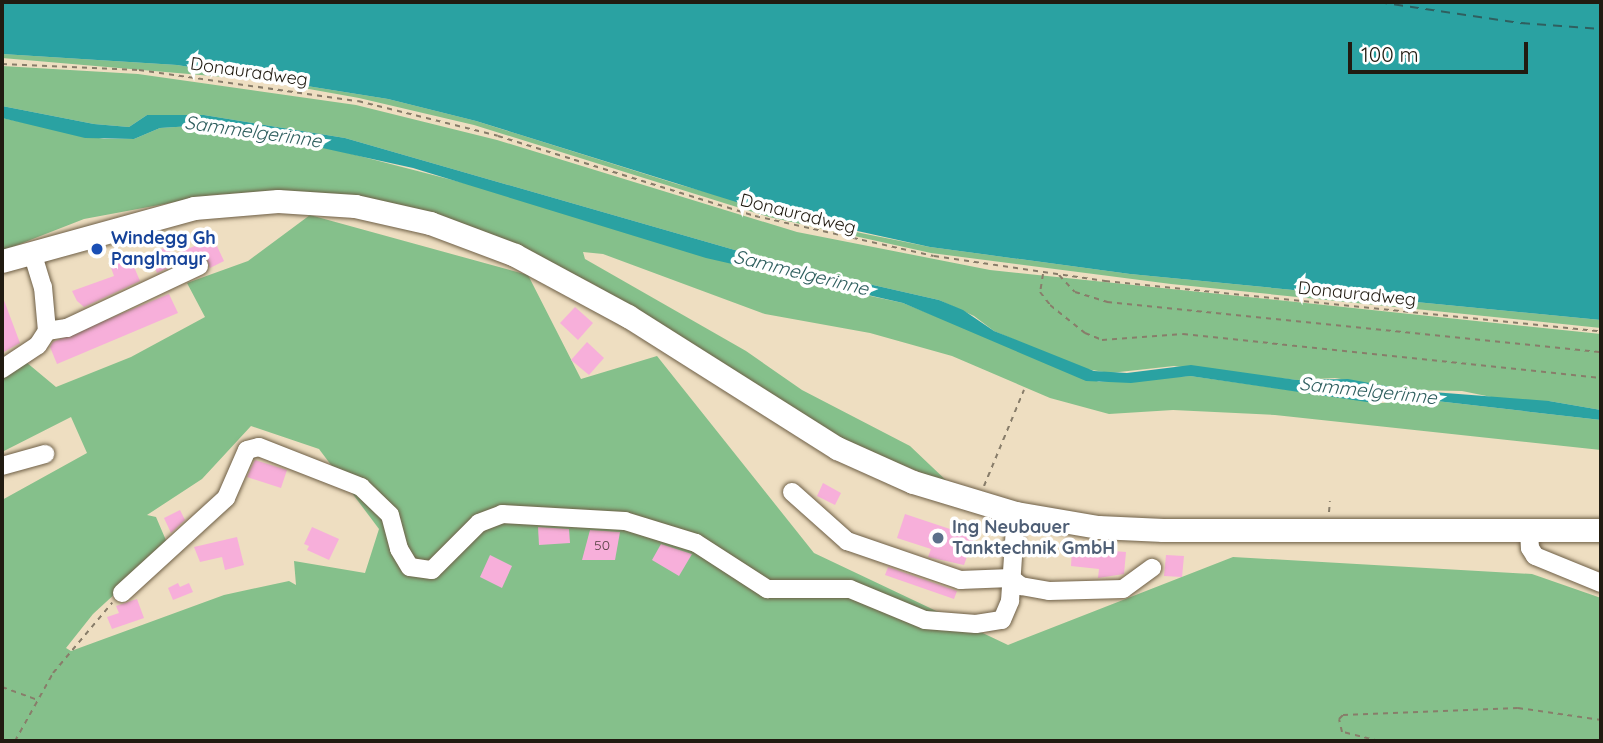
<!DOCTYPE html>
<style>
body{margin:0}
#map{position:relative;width:1603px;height:743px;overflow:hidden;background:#eedec1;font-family:Quicksand,sans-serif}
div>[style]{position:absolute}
.green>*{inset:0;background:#85c08b}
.water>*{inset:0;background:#2aa2a2}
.ferry>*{height:2px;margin-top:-1px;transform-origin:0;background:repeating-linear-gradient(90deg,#2f5f5f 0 9px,transparent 0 16px)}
.building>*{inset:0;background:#f7afda}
.path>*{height:2px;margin-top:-1px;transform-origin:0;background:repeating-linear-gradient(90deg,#887d6a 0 5px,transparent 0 10px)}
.roads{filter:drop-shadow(0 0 2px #6d5e45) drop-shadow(0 0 2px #6d5e45)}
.minor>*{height:18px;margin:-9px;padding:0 9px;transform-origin:9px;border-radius:9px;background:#fff}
.major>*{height:23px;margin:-11.5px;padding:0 11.5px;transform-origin:11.5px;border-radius:11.5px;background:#fff}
.dots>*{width:19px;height:19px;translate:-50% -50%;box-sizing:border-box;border:4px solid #fff;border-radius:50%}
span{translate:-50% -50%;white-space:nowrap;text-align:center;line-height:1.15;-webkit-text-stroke:7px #fff;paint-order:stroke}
.number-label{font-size:14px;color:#564043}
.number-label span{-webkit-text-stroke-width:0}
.street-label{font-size:18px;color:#211b11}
.transit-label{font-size:18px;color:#164399;font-weight:700}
.left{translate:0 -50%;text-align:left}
.service-label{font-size:18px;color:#4e5e75;font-weight:700}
.water-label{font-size:19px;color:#2f5f5f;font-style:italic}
.frame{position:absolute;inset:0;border:4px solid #211b11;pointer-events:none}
.scale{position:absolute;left:1348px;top:42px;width:180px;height:32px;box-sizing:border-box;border:4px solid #211b11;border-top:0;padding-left:9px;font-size:21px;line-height:24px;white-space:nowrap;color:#211b11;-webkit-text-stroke:5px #fff;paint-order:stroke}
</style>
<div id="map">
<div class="green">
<div style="clip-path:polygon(2px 54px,177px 65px,388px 99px,476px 121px,677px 184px,846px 230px,930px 247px,1130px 274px,1601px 320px,1601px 328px,1171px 284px,931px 253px,769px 217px,474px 125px,359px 98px,259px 80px,2px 58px)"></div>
<div style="clip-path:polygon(2px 66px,138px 74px,356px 105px,497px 140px,797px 232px,990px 270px,1601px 334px,1601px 410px,1549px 401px,1516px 402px,1462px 391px,1407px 390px,1335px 378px,1297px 380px,1174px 366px,1110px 373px,1080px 368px,994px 331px,974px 316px,939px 300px,794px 267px,345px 138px,204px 115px,147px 115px,129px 127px,94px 124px,2px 106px)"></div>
<div style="clip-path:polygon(2px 118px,104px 139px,134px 139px,160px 128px,192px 126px,317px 145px,491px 190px,764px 273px,903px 303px,1099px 382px,1190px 376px,1383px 403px,1410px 398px,1601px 420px,1601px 450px,1275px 415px,1173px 410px,1109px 414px,1050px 398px,952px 356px,870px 333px,765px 314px,603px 254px,583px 252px,585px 259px,746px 351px,802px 390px,910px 446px,951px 485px,844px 441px,593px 284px,532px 253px,273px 191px,213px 195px,84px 219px,2px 251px)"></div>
<div style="clip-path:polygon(evenodd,310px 215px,528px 275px,581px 379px,657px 356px,814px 553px,1008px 645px,1233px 557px,1532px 574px,1601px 598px,1601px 741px,2px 741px,2px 500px,87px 453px,71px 417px,2px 452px,2px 374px,26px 362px,56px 387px,131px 357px,205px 317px,187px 283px,248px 261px,310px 215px,251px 426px,319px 449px,379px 529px,365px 573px,294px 561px,296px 585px,289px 581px,224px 595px,71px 651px,66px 648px,93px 614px,168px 545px,156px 517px,147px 515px,202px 479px,251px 426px)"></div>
</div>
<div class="water">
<div style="clip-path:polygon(2px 2px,1601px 2px,1601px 320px,1130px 274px,930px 247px,762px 210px,476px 121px,388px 99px,177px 65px,2px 54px)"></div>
<div style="clip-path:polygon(2px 106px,94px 124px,129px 127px,147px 115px,204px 115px,345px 138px,794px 267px,939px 300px,963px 310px,994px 331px,1094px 371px,1127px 373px,1191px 365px,1297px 380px,1348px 379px,1407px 390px,1549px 401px,1601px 410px,1601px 420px,1410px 398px,1367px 402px,1190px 376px,1131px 383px,1086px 381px,903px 303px,706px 258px,413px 168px,259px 134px,192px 126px,160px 128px,134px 139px,85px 138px,2px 118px)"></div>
</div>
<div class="ferry">
<div style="left:1378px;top:2px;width:145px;rotate:8.4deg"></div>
<div style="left:1521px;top:23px;width:80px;rotate:4.3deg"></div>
</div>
<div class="building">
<div style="clip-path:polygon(209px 229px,224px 261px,210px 268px,206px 257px,195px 256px,157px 273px,149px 255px,168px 246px,172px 255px,195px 246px,191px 238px)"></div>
<div style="clip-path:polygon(121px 260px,123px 266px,132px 262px,140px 281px,84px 307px,77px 301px,72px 291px,114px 276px,110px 265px)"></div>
<div style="clip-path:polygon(169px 294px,178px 313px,57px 364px,50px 347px,53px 342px)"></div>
<div style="clip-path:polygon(2px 295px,20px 343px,2px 353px)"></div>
<div style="clip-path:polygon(575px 307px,593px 323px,578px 340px,560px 323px)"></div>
<div style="clip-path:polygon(587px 342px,604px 358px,589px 375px,571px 360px)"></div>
<div style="clip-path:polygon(255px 460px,287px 470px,281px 488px,247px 477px)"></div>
<div style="clip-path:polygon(823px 483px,841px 493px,835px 505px,817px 496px)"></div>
<div style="clip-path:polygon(180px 510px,185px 520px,171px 533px,164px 518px)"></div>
<div style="clip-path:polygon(905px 514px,974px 537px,964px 565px,928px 557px,931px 549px,897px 538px)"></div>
<div style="clip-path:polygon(312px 527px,339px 539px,329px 560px,307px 550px,309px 546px,304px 544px)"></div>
<div style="clip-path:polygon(538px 527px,569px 529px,570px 543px,539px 545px)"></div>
<div style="clip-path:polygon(590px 530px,620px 532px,615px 560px,582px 560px)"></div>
<div style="clip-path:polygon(237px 537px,244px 565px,225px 570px,222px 557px,200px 562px,194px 547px)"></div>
<div style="clip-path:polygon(661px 544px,692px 554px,679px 576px,652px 560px)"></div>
<div style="clip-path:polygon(1072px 548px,1126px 552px,1124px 574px,1098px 578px,1099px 569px,1071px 566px)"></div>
<div style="clip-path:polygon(490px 555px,512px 566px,502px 588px,480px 577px)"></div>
<div style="clip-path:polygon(1166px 555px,1184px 556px,1182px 577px,1164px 576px)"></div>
<div style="clip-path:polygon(888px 567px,957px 591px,954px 599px,885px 575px)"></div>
<div style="clip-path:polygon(178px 583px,180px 587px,189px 583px,193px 592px,173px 600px,168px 588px)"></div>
<div style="clip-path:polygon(137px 599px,144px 618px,112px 629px,107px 617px,119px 613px,116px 606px)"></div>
</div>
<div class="path">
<div style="left:2px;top:64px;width:137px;rotate:2.5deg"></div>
<div style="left:139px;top:70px;width:221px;rotate:8.1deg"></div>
<div style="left:358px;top:101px;width:144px;rotate:14deg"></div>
<div style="left:498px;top:136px;width:269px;rotate:17.3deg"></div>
<div style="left:755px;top:216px;width:183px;rotate:12.6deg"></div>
<div style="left:934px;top:256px;width:173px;rotate:8.3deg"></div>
<div style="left:1105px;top:281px;width:499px;rotate:5.8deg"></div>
<div style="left:1043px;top:274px;width:18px;rotate:99deg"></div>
<div style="left:1040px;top:292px;width:16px;rotate:52deg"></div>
<div style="left:1050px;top:305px;width:45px;rotate:38.7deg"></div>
<div style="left:1085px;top:333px;width:18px;rotate:22deg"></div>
<div style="left:1102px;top:340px;width:81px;rotate:-4.2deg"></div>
<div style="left:1183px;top:334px;width:420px;rotate:6deg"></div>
<div style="left:1059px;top:275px;width:23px;rotate:47deg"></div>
<div style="left:1075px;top:292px;width:34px;rotate:17deg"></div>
<div style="left:1107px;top:302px;width:497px;rotate:5.8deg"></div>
<div style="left:984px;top:486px;width:104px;rotate:-67.4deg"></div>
<div style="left:1329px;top:512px;width:11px;rotate:-85deg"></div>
<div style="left:2px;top:687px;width:37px;rotate:20deg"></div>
<div style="left:15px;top:741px;width:78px;rotate:-60.8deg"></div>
<div style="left:53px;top:673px;width:92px;rotate:-49.9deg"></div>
<div style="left:1379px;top:741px;width:38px;rotate:-166deg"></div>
<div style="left:1342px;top:732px;width:13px;rotate:-103deg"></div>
<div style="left:1339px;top:719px;width:6px;rotate:-45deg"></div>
<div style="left:1343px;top:715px;width:175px;rotate:-2.3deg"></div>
<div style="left:1518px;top:708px;width:84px;rotate:8.2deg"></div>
</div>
<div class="roads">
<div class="minor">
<div style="left:32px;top:252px;width:37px;rotate:73deg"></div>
<div style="left:43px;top:287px;width:44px;rotate:84.8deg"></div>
<div style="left:2px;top:369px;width:43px;rotate:-33.7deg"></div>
<div style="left:38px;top:345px;width:17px;rotate:-57deg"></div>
<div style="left:47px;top:331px;width:20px;rotate:-9deg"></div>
<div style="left:67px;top:328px;width:146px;rotate:-25.2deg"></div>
<div style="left:2px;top:466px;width:45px;rotate:-15.6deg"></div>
<div style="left:792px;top:492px;width:74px;rotate:41.7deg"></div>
<div style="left:847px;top:541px;width:120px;rotate:19deg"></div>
<div style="left:960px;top:580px;width:51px;rotate:-2.2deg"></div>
<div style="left:1011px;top:578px;width:13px;rotate:39deg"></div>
<div style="left:1021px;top:586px;width:28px;rotate:10deg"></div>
<div style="left:1049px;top:591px;width:74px;rotate:-1.5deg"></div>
<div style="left:1123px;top:589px;width:36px;rotate:-36deg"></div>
<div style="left:1529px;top:530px;width:18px;rotate:87deg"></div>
<div style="left:1530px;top:548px;width:9px;rotate:58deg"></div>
<div style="left:1535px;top:556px;width:71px;rotate:22.2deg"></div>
<div style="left:122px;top:593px;width:141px;rotate:-42.4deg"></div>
<div style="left:226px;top:498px;width:52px;rotate:-66.4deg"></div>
<div style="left:247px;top:450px;width:12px;rotate:-14deg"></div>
<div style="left:259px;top:447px;width:110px;rotate:21.4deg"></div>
<div style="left:361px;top:487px;width:40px;rotate:44deg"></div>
<div style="left:390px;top:515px;width:35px;rotate:75deg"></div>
<div style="left:399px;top:549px;width:21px;rotate:59deg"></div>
<div style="left:410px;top:567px;width:22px;rotate:8deg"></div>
<div style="left:432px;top:570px;width:66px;rotate:-45deg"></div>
<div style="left:479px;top:523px;width:25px;rotate:-21deg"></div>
<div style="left:502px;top:514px;width:123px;rotate:3.3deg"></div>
<div style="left:625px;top:521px;width:74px;rotate:17.2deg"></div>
<div style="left:696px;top:543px;width:85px;rotate:32.9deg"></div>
<div style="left:767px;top:589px;width:83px"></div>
<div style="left:850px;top:589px;width:81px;rotate:22.5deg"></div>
<div style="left:925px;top:620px;width:51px;rotate:4.5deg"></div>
<div style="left:976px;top:624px;width:26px;rotate:-9deg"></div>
<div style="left:1002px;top:620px;width:21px;rotate:-67deg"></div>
<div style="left:1010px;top:601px;width:88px;rotate:-86.1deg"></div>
</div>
<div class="major">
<div style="left:2px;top:261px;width:199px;rotate:-15.4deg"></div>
<div style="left:194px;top:208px;width:84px;rotate:-4.8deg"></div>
<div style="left:278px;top:201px;width:77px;rotate:3.7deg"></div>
<div style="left:355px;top:206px;width:77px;rotate:12.8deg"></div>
<div style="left:430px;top:223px;width:91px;rotate:20.6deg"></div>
<div style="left:515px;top:255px;width:128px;rotate:28.4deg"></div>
<div style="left:628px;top:316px;width:247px;rotate:32.3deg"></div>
<div style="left:837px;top:448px;width:83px;rotate:24.1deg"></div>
<div style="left:913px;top:482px;width:108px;rotate:16.8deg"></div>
<div style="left:1016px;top:513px;width:83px;rotate:9.7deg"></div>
<div style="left:1098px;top:527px;width:65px;rotate:2.6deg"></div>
<div style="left:1163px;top:530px;width:438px"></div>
</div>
</div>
<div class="dots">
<div style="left:97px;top:249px;background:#1a4fb4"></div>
<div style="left:938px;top:538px;background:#5c6f8a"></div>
</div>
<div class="number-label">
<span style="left:602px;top:545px">50</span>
</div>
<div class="street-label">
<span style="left:249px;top:72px;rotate:8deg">Donauradweg</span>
<span style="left:798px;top:214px;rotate:14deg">Donauradweg</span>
<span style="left:1357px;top:294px;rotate:6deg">Donauradweg</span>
</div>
<div class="transit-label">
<span class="left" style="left:111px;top:249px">Windegg Gh<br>Panglmayr</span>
</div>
<div class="service-label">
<span class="left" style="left:952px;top:538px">Ing Neubauer<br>Tanktechnik GmbH</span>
</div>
<div class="water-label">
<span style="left:253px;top:132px;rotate:8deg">Sammelgerinne</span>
<span style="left:801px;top:273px;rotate:14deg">Sammelgerinne</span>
<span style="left:1368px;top:391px;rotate:6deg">Sammelgerinne</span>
</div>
<div class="frame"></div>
<div class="scale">100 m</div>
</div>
